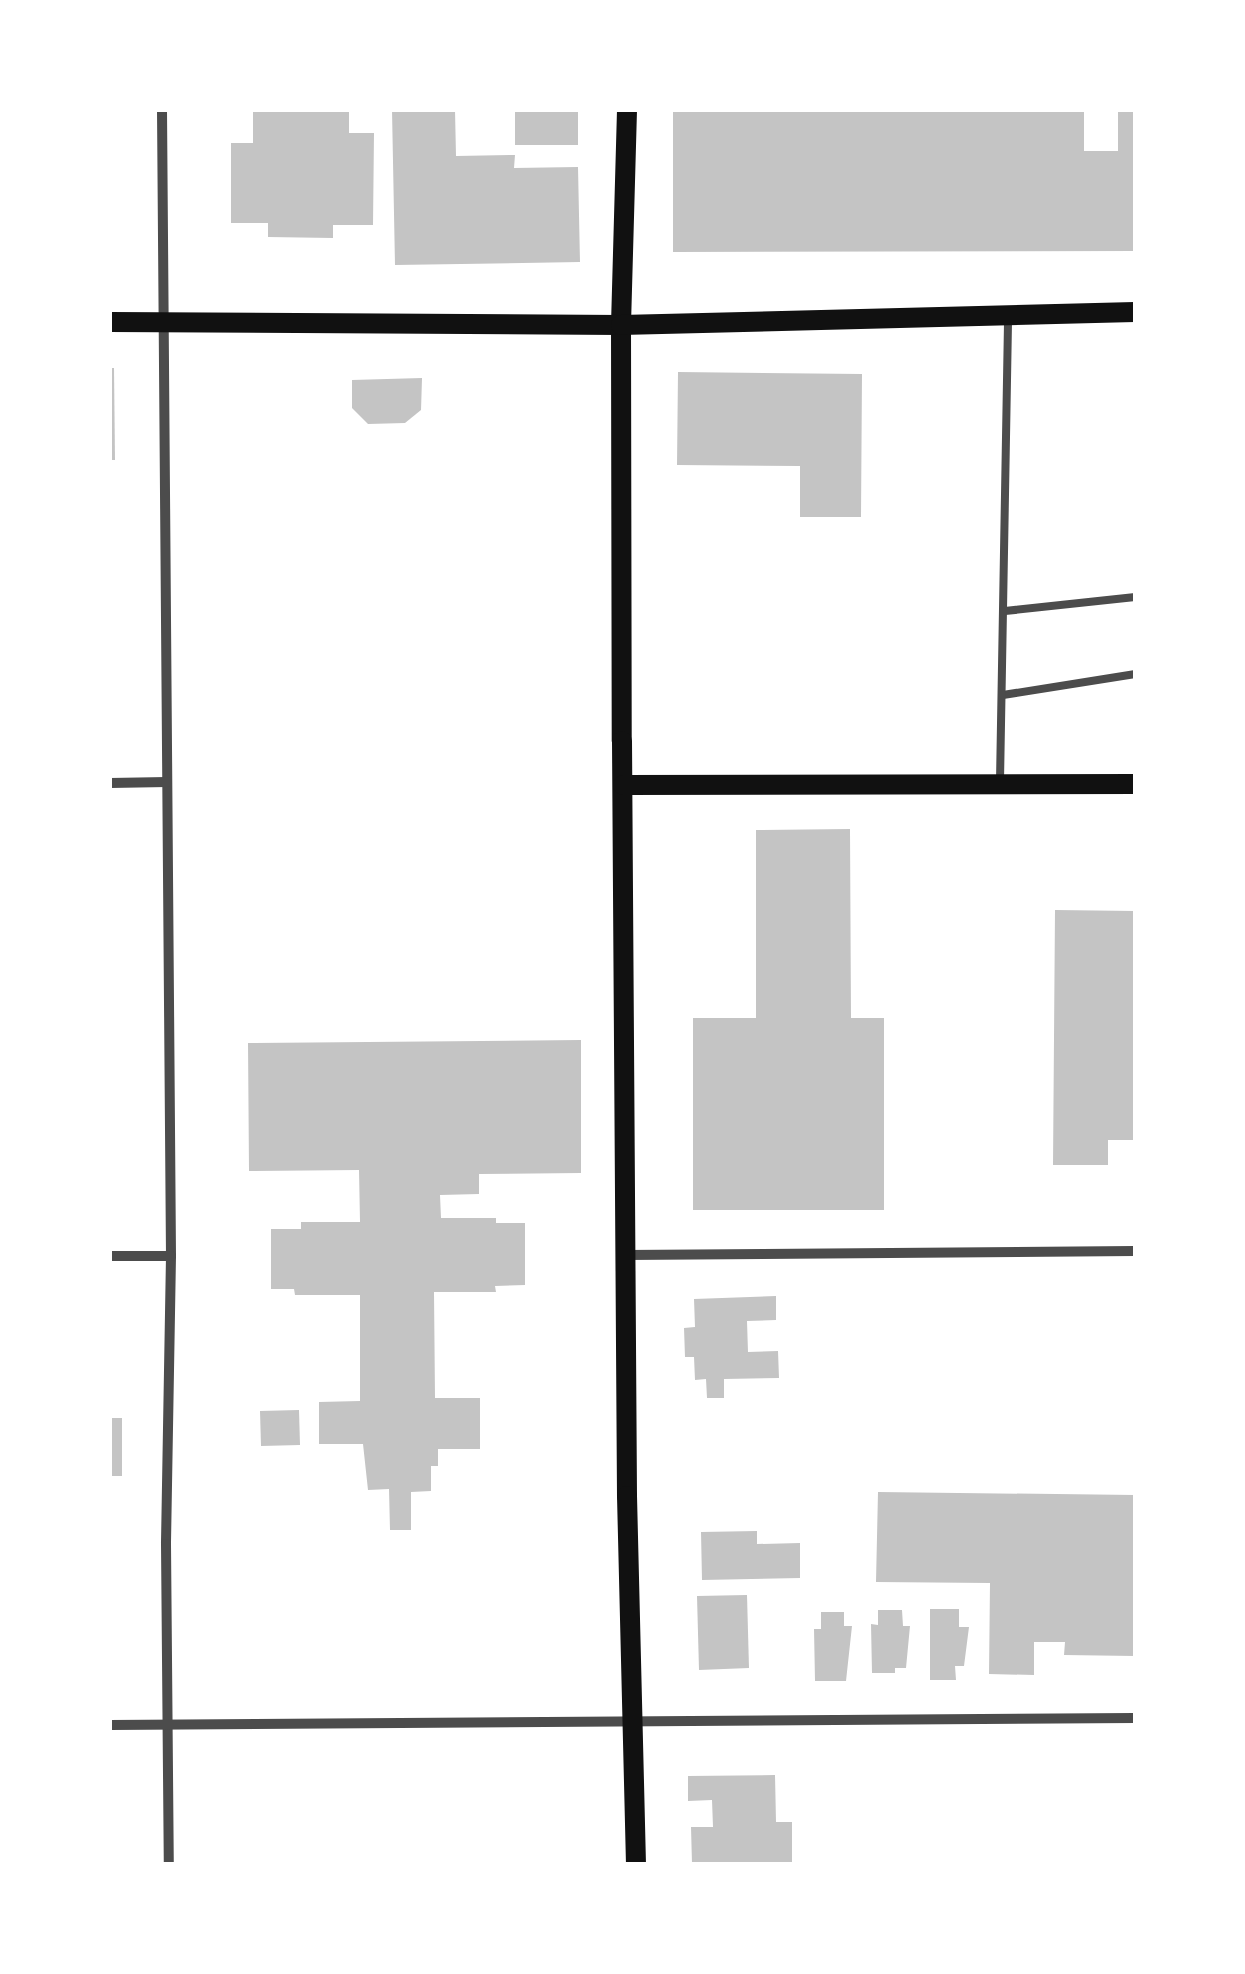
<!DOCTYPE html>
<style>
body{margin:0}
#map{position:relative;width:1245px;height:1974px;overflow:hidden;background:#fff;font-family:Georgia,serif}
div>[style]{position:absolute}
.building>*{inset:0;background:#c4c4c4}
.service>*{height:8px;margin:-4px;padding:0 4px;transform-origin:4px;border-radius:4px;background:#4c4c4c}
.minor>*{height:10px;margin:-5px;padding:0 5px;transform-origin:5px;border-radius:5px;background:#4c4c4c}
.secondary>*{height:20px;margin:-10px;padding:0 10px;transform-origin:10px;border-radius:10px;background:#111}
span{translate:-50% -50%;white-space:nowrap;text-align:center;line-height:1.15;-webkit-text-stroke:9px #fff;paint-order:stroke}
.frame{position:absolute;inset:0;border:112px solid #fff;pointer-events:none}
</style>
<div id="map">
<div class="building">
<div style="clip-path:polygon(253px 110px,349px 110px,349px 133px,374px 133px,373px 225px,333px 225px,333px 238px,268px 237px,268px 223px,231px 223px,231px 143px,253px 143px)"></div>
<div style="clip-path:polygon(392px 110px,455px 110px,456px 156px,515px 155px,514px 168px,578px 167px,580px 262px,395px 265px)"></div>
<div style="clip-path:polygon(515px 110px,578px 110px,578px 145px,515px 145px)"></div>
<div style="clip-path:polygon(673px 110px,1084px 110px,1084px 151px,1118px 151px,1118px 110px,1135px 110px,1135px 251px,673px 252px)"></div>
<div style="clip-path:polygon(110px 368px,114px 368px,115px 460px,110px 460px)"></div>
<div style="clip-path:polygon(678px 372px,862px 374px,861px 517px,800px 517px,800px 466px,677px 465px)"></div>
<div style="clip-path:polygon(422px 378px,421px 410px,405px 423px,368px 424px,352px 408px,352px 380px)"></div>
<div style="clip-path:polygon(850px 829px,851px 1018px,884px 1018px,884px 1210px,693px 1210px,693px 1018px,756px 1018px,756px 830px)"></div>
<div style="clip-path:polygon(1055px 910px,1135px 911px,1135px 1140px,1108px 1140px,1108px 1165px,1053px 1165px)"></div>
<div style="clip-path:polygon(581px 1040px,581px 1173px,479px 1174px,479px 1194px,440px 1195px,441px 1218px,496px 1218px,496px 1223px,525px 1223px,525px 1285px,495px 1286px,496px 1292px,434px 1292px,435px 1398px,480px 1398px,480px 1449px,438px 1449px,438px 1466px,431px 1466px,431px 1491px,411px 1492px,411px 1530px,390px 1530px,389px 1489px,368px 1490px,363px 1444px,319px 1444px,319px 1402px,360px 1401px,360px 1295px,295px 1295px,294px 1289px,271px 1289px,271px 1229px,301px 1229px,301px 1222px,360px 1222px,359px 1170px,249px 1171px,248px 1043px)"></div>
<div style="clip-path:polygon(776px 1296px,776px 1320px,747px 1321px,748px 1352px,778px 1351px,779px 1378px,724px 1379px,724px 1398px,707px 1398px,706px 1379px,695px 1380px,694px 1357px,685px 1357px,684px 1328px,695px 1327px,694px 1299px)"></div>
<div style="clip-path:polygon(299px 1410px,300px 1445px,261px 1446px,260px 1411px)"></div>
<div style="clip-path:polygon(110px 1418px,122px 1418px,122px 1476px,110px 1476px)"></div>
<div style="clip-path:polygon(878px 1492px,1135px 1495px,1135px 1656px,1064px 1655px,1065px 1642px,1034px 1642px,1034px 1675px,989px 1674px,990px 1583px,876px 1582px)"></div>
<div style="clip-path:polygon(757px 1531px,757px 1544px,800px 1543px,800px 1578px,702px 1580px,701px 1532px)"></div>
<div style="clip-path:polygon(747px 1595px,749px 1668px,699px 1670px,697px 1596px)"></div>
<div style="clip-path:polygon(930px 1609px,959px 1609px,959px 1627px,969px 1627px,964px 1666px,955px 1666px,956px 1680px,930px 1680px)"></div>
<div style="clip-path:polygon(878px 1610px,902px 1610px,903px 1626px,910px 1626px,906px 1668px,895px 1668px,895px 1673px,872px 1673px,871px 1624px,878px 1625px)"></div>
<div style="clip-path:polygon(821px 1612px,844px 1612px,844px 1626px,852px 1626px,846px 1681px,815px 1681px,814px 1629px,821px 1629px)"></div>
<div style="clip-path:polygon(775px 1775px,776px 1822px,792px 1822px,792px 1864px,692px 1864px,691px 1827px,713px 1827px,712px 1800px,688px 1801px,688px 1776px)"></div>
</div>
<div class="service">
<div style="left:1005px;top:611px;width:131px;rotate:-6.1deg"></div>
<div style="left:1003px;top:695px;width:134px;rotate:-9deg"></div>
<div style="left:1000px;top:781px;width:466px;rotate:-89deg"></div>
</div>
<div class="minor">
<div style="left:162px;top:110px;width:1146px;rotate:89.55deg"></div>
<div style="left:171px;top:1256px;width:288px;rotate:91deg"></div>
<div style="left:166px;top:1544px;width:320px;rotate:89.5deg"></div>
<div style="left:110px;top:783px;width:57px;rotate:-1deg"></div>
<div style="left:626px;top:1255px;width:509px;rotate:-0.45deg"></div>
<div style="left:110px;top:1256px;width:61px"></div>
<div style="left:110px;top:1725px;width:1025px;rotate:-0.39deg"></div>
</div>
<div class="secondary">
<div style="left:627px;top:110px;width:215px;rotate:91.6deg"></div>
<div style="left:621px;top:325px;width:416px;rotate:89.9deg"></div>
<div style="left:622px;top:741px;width:755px;rotate:89.62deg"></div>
<div style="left:627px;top:1496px;width:368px;rotate:88.6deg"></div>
<div style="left:110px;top:322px;width:511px;rotate:0.34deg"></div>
<div style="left:621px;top:325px;width:514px;rotate:-1.45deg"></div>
<div style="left:623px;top:785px;width:512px;rotate:-0.11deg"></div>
</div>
<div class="frame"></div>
</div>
